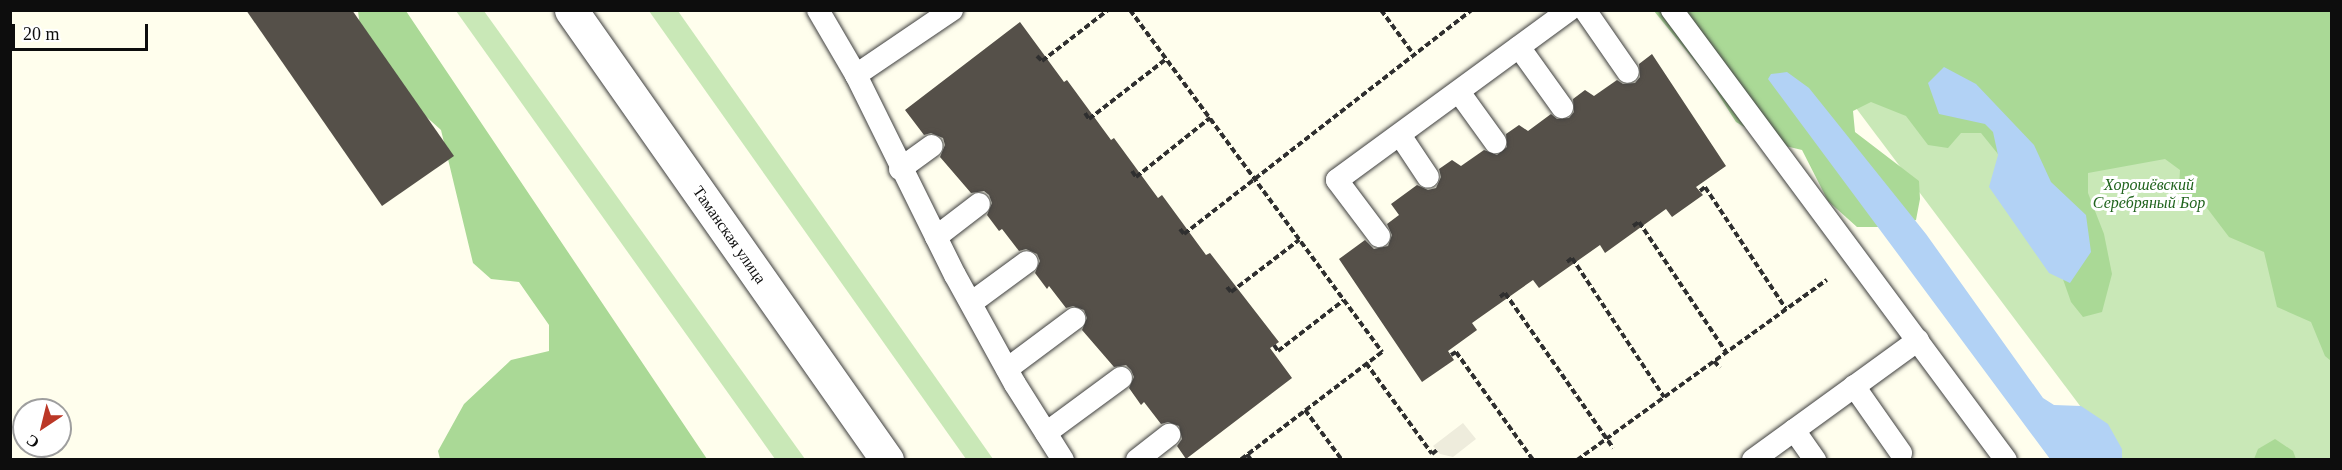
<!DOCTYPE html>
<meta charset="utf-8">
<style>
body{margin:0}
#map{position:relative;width:2342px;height:470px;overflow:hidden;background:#fffeed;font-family:"Times New Roman",serif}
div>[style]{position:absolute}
.green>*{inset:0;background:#c9e8b7}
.forest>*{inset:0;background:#aad996}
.plaza>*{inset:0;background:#eeecdc}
.water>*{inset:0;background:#b2d2f5}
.building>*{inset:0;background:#555049}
.path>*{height:4px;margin-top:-2px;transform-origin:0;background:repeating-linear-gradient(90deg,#2f2f2f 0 6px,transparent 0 9px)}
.roads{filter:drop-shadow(0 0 2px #404040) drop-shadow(0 0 2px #404040)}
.service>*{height:22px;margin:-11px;padding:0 11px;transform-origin:11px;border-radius:11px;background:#fff}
.tertiary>*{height:33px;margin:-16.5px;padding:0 16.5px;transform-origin:16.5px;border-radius:16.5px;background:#fff}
span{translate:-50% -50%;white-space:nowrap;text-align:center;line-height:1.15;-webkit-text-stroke:6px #fff;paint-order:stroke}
.park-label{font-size:16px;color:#21641e;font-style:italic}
.street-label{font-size:16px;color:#0d0d0d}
.frame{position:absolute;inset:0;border:12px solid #0d0d0d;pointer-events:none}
.north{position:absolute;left:12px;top:398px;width:60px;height:60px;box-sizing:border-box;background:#fff;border:2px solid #9e9e9e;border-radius:50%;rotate:215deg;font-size:16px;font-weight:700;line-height:24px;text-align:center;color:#0d0d0d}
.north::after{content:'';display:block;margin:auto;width:21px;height:27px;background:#bb3726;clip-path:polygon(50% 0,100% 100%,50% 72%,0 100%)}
.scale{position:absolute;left:12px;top:24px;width:136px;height:27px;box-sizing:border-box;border:3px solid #0d0d0d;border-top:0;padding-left:8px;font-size:18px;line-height:21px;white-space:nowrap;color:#0d0d0d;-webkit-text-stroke:4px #fff;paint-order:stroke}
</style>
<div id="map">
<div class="green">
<div style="clip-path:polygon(456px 11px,484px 11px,805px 459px,775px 459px)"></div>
<div style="clip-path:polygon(649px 11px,678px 11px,993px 459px,966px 459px)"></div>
<div style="clip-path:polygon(1783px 11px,2331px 11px,2331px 459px,2120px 459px)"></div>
</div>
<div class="forest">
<div style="clip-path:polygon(358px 11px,406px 11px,707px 459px,440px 459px,438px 451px,464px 404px,511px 360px,549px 351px,549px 325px,519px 282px,491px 279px,473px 263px,441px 130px,364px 61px)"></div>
<div style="clip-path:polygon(1654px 11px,2331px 11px,2331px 361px,2325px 356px,2311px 322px,2277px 307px,2264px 252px,2229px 237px,2207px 208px,2189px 205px,2179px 188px,2180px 170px,2165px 159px,2088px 173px,2088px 193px,2104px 234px,2112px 274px,2102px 312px,2083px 317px,2071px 302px,2035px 200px,1981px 133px,1961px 133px,1948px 148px,1928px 145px,1906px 116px,1871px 102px,1853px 111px,1855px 132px,1919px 181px,1920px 199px,1916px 220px,1898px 227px,1857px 227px,1828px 201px,1802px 150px,1769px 142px,1736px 122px,1706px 75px)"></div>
<div style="clip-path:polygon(2275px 439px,2293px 451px,2296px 459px,2254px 459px,2258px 449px)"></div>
</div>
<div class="plaza">
<div style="clip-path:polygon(1463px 423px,1476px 439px,1453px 457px,1440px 454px,1433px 446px)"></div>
</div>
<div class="water">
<div style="clip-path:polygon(1944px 67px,1976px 84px,2034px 145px,2051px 182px,2086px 215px,2091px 252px,2070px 283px,2049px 273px,1989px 187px,1998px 155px,1993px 132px,1985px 124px,1939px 114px,1928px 83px)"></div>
<div style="clip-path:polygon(1787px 72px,1809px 88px,1926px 234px,2043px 398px,2054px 405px,2081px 406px,2108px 424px,2122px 449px,2122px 459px,2050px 459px,1768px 79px,1771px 74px)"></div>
</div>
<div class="building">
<div style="clip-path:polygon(246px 10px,352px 10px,454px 156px,382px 206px)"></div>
<div style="clip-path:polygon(1020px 22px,1064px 82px,1067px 80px,1111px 140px,1114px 138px,1158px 198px,1162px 195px,1206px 255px,1210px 253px,1279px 342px,1270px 348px,1292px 378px,1186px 459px,1177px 446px,1182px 439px,1179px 426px,1168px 422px,1161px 424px,1144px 402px,1141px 405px,1129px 388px,1134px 377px,1131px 370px,1126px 365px,1114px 367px,1082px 330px,1087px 318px,1084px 310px,1073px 306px,1066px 308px,1049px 286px,1047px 289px,1035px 273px,1040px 261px,1037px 254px,1026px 249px,1019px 251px,1002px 229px,999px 231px,987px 215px,992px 203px,989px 195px,984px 191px,971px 193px,940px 157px,945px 145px,943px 138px,931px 133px,924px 135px,905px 110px)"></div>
<div style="clip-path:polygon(1652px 54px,1726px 166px,1696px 187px,1703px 195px,1672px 217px,1666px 209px,1605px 253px,1600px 245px,1539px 288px,1533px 280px,1472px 323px,1477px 330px,1448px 351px,1454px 360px,1422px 382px,1339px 259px,1365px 240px,1374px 249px,1388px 246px,1392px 235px,1387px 224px,1399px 215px,1391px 204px,1417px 185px,1428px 190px,1436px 188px,1441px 177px,1439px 169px,1452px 160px,1461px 166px,1484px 150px,1497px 155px,1507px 147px,1506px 134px,1519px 125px,1528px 131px,1551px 114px,1557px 119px,1569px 118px,1574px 112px,1573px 99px,1585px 90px,1594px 96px,1617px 80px,1623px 84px,1635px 83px,1640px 77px,1639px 64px)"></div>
</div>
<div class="path">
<div style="left:1130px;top:10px;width:425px;rotate:53.6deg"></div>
<div style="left:1382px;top:352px;width:178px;rotate:142.7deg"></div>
<div style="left:1381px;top:10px;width:56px;rotate:53.7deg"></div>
<div style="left:1037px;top:56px;width:7px;rotate:45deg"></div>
<div style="left:1042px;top:61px;width:83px;rotate:-37.7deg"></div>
<div style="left:1085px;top:113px;width:7px;rotate:56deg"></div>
<div style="left:1089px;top:119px;width:98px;rotate:-37.9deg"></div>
<div style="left:1132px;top:171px;width:7px;rotate:56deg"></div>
<div style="left:1136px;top:177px;width:95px;rotate:-38.6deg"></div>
<div style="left:1700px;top:191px;width:6px;rotate:-39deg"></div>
<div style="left:1705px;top:187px;width:146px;rotate:56.4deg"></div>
<div style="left:1633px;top:226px;width:7px;rotate:-34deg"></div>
<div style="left:1639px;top:222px;width:156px;rotate:56.2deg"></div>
<div style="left:1180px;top:229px;width:6px;rotate:51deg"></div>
<div style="left:1184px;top:234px;width:365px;rotate:-37.9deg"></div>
<div style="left:1567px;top:262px;width:6px;rotate:-39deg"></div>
<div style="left:1572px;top:258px;width:167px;rotate:56.5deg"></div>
<div style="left:1227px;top:287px;width:6px;rotate:51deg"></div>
<div style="left:1231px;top:292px;width:86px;rotate:-37.4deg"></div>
<div style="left:1500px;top:297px;width:6px;rotate:-39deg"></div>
<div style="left:1505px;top:293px;width:189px;rotate:55.1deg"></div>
<div style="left:1274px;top:345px;width:7px;rotate:56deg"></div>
<div style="left:1278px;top:351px;width:83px;rotate:-37.7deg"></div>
<div style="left:1451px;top:355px;width:6px;rotate:-31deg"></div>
<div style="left:1456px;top:352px;width:133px;rotate:54.5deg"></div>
<div style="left:1714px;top:361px;width:9px;rotate:49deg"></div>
<div style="left:1366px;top:363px;width:112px;rotate:54deg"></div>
<div style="left:1432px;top:454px;width:6px;rotate:-39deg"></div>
<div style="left:1305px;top:410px;width:62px;rotate:53.5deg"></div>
<div style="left:1247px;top:454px;width:7px;rotate:56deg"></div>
<div style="left:1577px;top:460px;width:308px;rotate:-35.8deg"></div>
</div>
<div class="roads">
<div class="service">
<div style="left:818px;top:10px;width:75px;rotate:59.7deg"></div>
<div style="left:856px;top:75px;width:223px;rotate:63.7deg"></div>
<div style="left:955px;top:275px;width:124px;rotate:61.2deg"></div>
<div style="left:1015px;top:384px;width:90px;rotate:57.7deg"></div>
<div style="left:1585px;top:10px;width:75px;rotate:55.3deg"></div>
<div style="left:1672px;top:10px;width:560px;rotate:53.42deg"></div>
<div style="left:1519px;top:47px;width:74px;rotate:54.4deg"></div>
<div style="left:856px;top:75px;width:116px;rotate:-34.1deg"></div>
<div style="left:1459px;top:92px;width:62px;rotate:54.2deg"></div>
<div style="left:1400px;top:135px;width:50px;rotate:56.3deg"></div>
<div style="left:900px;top:169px;width:39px;rotate:-36deg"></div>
<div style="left:1379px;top:236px;width:70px;rotate:-126.9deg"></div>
<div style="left:1337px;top:180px;width:288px;rotate:-36.2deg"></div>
<div style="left:936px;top:237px;width:54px;rotate:-37.5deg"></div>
<div style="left:971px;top:303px;width:69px;rotate:-36.2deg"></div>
<div style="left:1007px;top:369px;width:84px;rotate:-36.7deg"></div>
<div style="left:1854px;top:386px;width:82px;rotate:55deg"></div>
<div style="left:1794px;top:430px;width:37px;rotate:55deg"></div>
<div style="left:1046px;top:433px;width:93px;rotate:-36.3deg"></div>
<div style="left:1137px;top:460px;width:41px;rotate:-38deg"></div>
<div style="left:1753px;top:460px;width:204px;rotate:-36deg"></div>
</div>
<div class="tertiary">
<div style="left:571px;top:10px;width:550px;rotate:54.92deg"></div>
</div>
</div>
<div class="park-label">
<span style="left:2149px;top:194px">Хорошёвский<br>Серебряный Бор</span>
</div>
<div class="street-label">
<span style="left:729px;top:235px;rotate:55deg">Таманская улица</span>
</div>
<div class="frame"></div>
<div class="north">С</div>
<div class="scale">20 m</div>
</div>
